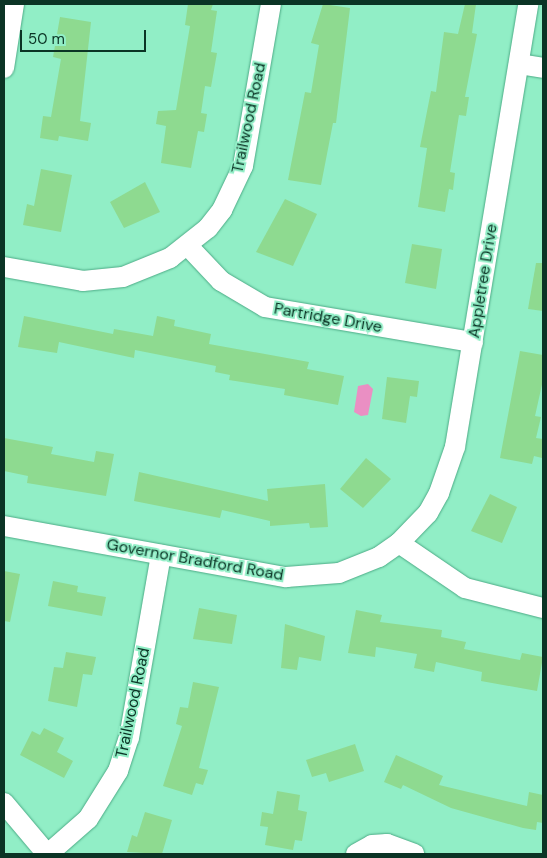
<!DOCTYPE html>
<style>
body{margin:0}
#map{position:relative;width:547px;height:858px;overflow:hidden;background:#91eec6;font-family:"DM Sans",sans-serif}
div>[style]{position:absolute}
.water>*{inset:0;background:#ea8fc3}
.building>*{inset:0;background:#8eda90}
.roads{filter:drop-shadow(0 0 1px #4cab86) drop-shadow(0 0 1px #4cab86)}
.minor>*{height:20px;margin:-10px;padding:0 10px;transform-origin:10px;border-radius:10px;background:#fff}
span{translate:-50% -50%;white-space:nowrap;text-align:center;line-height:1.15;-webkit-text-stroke:4px #91eec6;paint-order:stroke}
.street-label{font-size:16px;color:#0b3425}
.frame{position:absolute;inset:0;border:5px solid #0b3425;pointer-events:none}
.scale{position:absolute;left:20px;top:30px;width:126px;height:22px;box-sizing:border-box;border:2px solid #0b3425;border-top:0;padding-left:6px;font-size:15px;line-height:18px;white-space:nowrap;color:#0b3425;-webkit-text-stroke:4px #91eec6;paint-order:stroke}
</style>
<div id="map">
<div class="water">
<div style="clip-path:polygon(368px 384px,373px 389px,368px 415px,361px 416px,354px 412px,358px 386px)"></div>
</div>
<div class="building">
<div style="clip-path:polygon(188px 4px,213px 4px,211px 10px,217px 11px,211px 52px,217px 53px,211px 87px,205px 86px,201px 113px,207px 114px,204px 132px,198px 131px,191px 168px,161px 163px,166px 126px,156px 124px,158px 111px,176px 110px,190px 26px,185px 25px)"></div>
<div style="clip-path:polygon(323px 4px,350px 8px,336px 123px,333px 123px,321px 185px,288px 180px,305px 92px,311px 93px,319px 45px,311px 43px)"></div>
<div style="clip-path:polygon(465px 4px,476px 4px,472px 33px,477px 34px,465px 97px,469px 97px,466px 116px,459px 115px,450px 172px,455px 173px,453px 190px,449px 189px,445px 212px,418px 207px,427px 148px,420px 147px,431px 91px,436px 92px,444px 32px,458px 34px)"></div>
<div style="clip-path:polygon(60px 17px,91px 22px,80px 121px,91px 123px,88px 141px,59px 136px,58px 141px,40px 138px,43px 116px,51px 117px,61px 59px,53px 57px)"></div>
<div style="clip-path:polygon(41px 169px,72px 175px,61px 232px,23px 225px,27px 204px,34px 206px)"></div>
<div style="clip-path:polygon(145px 182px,160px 212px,124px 228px,110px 202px)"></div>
<div style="clip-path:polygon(285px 199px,317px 214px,293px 266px,256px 252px)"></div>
<div style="clip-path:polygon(412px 244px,442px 249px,436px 289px,405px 283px)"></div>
<div style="clip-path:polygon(536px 263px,543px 263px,543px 311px,528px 309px)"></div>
<div style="clip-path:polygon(24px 316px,113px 334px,114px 329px,153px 336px,157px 316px,175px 320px,174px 326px,211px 334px,209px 344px,309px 362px,307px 369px,344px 376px,338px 405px,284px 395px,285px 389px,229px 380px,230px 375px,215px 372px,216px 366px,135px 350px,134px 358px,59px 342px,57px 353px,18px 347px)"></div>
<div style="clip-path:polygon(520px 351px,543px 355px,543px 380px,535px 416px,541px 417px,536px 438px,543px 439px,543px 450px,542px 458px,534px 456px,532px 464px,500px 458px)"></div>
<div style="clip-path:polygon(387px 377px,419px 381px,417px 397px,410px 396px,406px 423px,382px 419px)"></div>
<div style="clip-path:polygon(4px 438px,53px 447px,51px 454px,94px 462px,96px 451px,114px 454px,106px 496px,27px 483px,28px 476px,4px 471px)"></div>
<div style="clip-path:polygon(366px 458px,391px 479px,363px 508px,340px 489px)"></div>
<div style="clip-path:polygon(139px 472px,268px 501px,267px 489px,325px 484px,328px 527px,310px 528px,309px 523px,270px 526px,270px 521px,222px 510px,220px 518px,134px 501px)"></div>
<div style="clip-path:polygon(490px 494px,517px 507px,502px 543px,471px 531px)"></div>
<div style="clip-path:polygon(4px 571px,20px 574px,10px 622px,4px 621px)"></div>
<div style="clip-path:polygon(53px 581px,78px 586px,77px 592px,106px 597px,102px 616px,48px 606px)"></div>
<div style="clip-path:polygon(199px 608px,237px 615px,232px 644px,193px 639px)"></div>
<div style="clip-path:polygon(356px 610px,382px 615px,380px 622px,442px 630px,441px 637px,466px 642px,464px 649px,520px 660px,522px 653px,543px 657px,537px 691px,481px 681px,482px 672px,436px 662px,434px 672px,414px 668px,417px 654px,376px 647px,375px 657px,348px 653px)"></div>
<div style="clip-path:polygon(285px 624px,325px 636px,321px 661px,299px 657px,297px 670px,281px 668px)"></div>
<div style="clip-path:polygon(66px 652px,96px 657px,92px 675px,83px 674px,77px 707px,48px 701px,54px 667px,63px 668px)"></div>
<div style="clip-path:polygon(193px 682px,219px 687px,199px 768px,208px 770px,203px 785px,196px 783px,192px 795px,163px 786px,182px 726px,176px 724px,180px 707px,188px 708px)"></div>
<div style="clip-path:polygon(44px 728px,64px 738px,57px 752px,73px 761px,64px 778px,20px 755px,32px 731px,40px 735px)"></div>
<div style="clip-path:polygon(355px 744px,364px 771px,329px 782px,326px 773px,312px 777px,306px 760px)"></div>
<div style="clip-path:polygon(396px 755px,443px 776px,439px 785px,527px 806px,529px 792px,543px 795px,543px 823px,537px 822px,536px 830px,523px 828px,451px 808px,403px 785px,401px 789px,384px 782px)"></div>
<div style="clip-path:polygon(277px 791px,300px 795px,298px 810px,307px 812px,302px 841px,295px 840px,293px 850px,265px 845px,268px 827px,260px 826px,262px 812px,273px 814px)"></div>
<div style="clip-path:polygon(145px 812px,172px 820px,162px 854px,127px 852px,132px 835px,137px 837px)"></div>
</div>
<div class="roads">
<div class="minor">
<div style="left:519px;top:64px;width:24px;rotate:9deg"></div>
<div style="left:4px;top:68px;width:65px;rotate:-81.1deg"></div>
<div style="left:188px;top:246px;width:48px;rotate:46.7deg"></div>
<div style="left:221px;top:281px;width:51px;rotate:30.6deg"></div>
<div style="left:265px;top:307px;width:211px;rotate:9.6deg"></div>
<div style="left:4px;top:267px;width:80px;rotate:10deg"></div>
<div style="left:83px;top:281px;width:40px;rotate:-5.7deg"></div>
<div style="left:123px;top:277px;width:51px;rotate:-22deg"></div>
<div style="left:170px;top:258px;width:48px;rotate:-38.3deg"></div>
<div style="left:208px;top:228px;width:23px;rotate:-52deg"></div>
<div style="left:222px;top:210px;width:49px;rotate:-64.5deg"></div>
<div style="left:243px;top:166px;width:164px;rotate:-80.2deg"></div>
<div style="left:4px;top:526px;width:287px;rotate:10.3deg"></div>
<div style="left:286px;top:577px;width:53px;rotate:-4.3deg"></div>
<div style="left:339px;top:573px;width:43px;rotate:-21.8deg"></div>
<div style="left:379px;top:557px;width:24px;rotate:-35deg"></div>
<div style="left:399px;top:543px;width:80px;rotate:34.3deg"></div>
<div style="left:465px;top:588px;width:81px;rotate:14.4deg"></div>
<div style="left:399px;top:543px;width:42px;rotate:-46deg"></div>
<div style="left:428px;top:513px;width:23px;rotate:-61deg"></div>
<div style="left:439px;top:493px;width:49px;rotate:-70.8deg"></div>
<div style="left:455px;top:447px;width:449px;rotate:-80.6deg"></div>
<div style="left:4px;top:803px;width:67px;rotate:49.9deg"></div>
<div style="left:48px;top:854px;width:53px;rotate:-41.2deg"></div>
<div style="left:88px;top:819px;width:57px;rotate:-58deg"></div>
<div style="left:118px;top:771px;width:35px;rotate:-72deg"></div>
<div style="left:129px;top:738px;width:186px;rotate:-80.1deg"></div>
<div style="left:356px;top:854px;width:18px;rotate:-29deg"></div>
<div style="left:372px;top:845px;width:15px;rotate:-4deg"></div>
<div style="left:387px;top:844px;width:29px;rotate:20deg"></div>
</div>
</div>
<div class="street-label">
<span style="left:249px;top:118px;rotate:-78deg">Trailwood Road</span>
<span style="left:483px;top:281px;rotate:-81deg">Appletree Drive</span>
<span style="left:328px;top:318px;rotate:10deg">Partridge Drive</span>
<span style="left:195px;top:560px;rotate:10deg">Governor Bradford Road</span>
<span style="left:133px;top:703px;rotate:-78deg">Trailwood Road</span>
</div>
<div class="frame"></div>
<div class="scale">50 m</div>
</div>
